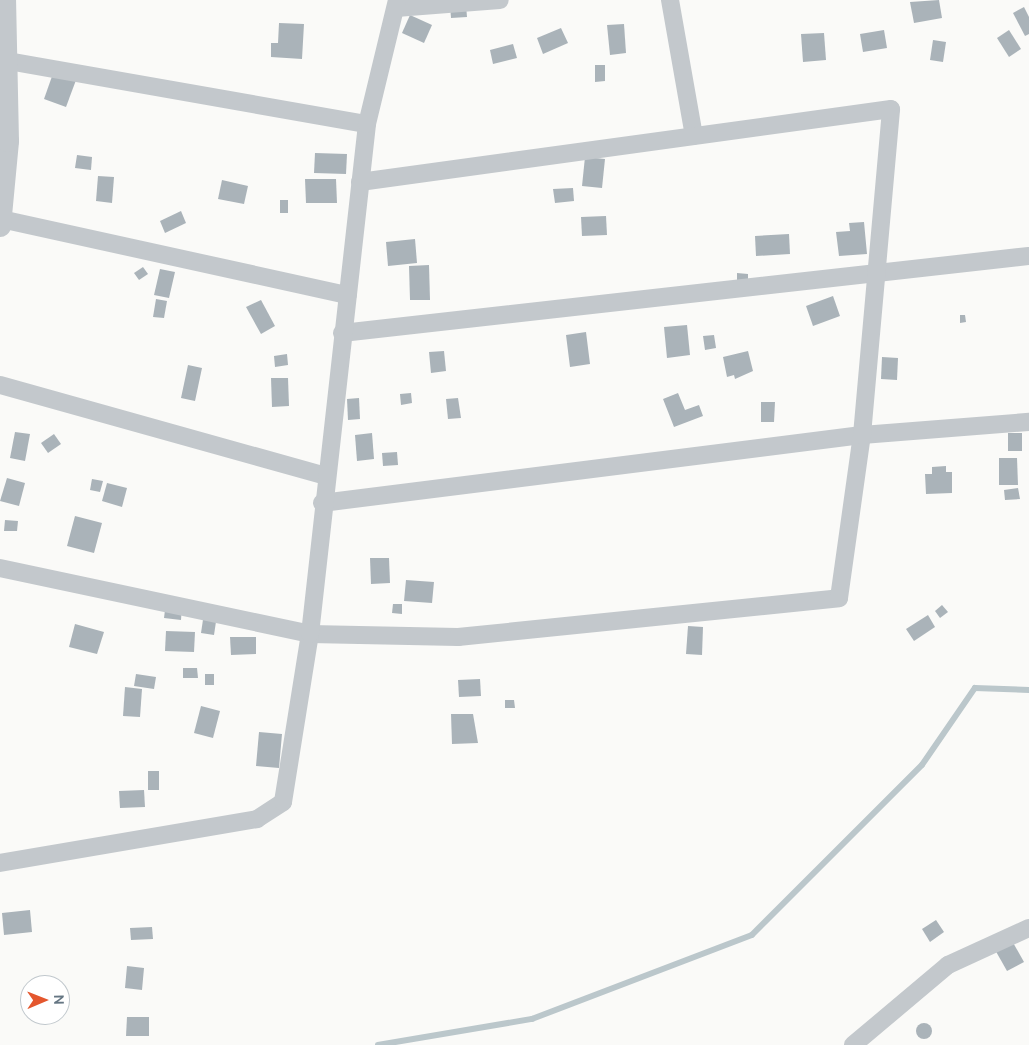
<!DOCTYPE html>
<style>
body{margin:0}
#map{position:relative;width:1029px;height:1045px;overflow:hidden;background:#fafaf8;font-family:Ubuntu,sans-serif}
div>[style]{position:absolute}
.stream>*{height:5.5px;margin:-2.75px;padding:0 2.75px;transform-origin:2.75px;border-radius:2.75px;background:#bbc7cb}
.building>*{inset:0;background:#aab3b9}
.round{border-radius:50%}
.minor>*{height:18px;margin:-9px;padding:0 9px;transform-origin:9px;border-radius:9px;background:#c3c8cc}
.tertiary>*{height:22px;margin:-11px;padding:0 11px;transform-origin:11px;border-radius:11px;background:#c3c8cc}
span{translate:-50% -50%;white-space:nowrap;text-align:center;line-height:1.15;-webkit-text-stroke:5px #fff;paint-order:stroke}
.north{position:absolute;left:20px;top:975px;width:50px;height:50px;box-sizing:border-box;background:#fff;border:1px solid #c1c8cd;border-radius:50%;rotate:89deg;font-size:14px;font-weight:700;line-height:20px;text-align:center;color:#657683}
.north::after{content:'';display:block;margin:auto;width:18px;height:22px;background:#e4572e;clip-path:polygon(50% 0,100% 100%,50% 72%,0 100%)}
</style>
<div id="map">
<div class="stream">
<div style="left:378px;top:1045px;width:156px;rotate:-9.6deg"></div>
<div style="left:532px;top:1019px;width:235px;rotate:-20.9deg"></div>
<div style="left:752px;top:935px;width:240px;rotate:-45deg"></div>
<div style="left:922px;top:765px;width:93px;rotate:-55.5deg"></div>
<div style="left:975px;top:688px;width:54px;rotate:2.1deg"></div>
</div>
<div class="building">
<div style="clip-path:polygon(939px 0,942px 18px,914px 23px,910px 2px)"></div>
<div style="clip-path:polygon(450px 5px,466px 5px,467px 17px,451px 18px)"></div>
<div style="clip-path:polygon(1024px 7px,1029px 17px,1029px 34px,1025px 36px,1013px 13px)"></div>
<div style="clip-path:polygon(410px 15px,432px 25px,424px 43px,402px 33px)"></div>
<div style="clip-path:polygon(279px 23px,304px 24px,302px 59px,271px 57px,271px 43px,278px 43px)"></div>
<div style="clip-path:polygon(624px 24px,626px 53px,610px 55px,607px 25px)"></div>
<div style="clip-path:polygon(561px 28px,568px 43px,543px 54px,537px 38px)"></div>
<div style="clip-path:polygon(884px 30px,887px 48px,863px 52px,860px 34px)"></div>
<div style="clip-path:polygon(1009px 30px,1021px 49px,1009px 57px,997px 38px)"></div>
<div style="clip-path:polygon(824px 33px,826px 60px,803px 62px,801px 34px)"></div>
<div style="clip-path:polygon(933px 40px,946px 42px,943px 62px,930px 60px)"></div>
<div style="clip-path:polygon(513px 44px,517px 58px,493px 64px,490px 50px)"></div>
<div style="clip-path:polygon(56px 65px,79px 72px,66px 107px,44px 99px)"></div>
<div style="clip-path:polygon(595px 65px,605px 65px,605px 81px,595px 82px)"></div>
<div style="clip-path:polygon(315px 153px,347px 154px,346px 174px,314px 173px)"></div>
<div style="clip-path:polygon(77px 155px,92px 157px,91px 170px,75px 168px)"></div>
<div style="clip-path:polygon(585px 157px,605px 159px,602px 188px,582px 186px)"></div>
<div style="clip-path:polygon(98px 176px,114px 177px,112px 203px,96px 201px)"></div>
<div style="clip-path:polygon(305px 179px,336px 179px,337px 203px,306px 203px)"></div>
<div style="clip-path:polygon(222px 180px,248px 186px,244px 204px,218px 199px)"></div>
<div style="clip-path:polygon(573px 188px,574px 201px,555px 203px,553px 189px)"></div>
<div style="clip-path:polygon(280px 200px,288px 200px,288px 213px,280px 213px)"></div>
<div style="clip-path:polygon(181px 211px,186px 223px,165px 233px,160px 221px)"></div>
<div style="clip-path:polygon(606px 216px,607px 235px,582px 236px,581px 217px)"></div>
<div style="clip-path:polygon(864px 222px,867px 254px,839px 256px,836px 232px,850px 231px,849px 223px)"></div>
<div style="clip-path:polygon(789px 234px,790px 254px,756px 256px,755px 236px)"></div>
<div style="clip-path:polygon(415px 239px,417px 263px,388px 266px,386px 242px)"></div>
<div style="clip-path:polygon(429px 265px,430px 300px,410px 300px,409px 266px)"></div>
<div style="clip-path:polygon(143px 267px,148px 274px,139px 280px,134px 273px)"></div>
<div style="clip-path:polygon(160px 269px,175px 272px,169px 298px,154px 295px)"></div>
<div style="clip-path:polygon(737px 273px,748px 274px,748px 284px,737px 284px)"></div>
<div style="clip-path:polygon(833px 296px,840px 316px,813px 326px,806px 306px)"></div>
<div style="clip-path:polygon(156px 299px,167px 301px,164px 318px,153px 317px)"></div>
<div style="clip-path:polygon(261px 300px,275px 326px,261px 334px,246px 307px)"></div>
<div style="clip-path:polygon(960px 315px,965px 315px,966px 322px,960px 323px)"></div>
<div style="clip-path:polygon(687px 325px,690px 355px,667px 358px,664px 327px)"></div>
<div style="clip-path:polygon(586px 332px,590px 364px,570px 367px,566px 335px)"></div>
<div style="clip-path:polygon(714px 335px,716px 348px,705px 350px,703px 336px)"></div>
<div style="clip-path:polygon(444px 351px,446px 371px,431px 373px,429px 352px)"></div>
<div style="clip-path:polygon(748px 351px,753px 371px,735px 379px,734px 375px,727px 377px,723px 357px)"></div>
<div style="clip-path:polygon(287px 354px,288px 365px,275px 367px,274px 356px)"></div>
<div style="clip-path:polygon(882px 357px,898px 358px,897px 380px,881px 379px)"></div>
<div style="clip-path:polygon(188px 365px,202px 368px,195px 401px,181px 398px)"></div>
<div style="clip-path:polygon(271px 378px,288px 378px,289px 406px,272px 407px)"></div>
<div style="clip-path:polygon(411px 393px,412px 403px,401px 405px,400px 394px)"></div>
<div style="clip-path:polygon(678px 393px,685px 410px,699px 405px,703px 416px,674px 427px,663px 399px)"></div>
<div style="clip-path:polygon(359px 398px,360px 419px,348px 420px,347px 399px)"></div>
<div style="clip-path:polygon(458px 398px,461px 418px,448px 419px,446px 399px)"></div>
<div style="clip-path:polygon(761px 402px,775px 402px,774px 422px,761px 422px)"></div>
<div style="clip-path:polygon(15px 432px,30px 434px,25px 461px,10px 458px)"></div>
<div style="clip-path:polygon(372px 433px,374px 459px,357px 461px,355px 435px)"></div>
<div style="clip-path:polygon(1008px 433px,1022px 433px,1022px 451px,1008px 451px)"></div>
<div style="clip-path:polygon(54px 434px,61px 444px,48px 453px,41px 443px)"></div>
<div style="clip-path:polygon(397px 452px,398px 465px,383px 466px,382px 453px)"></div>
<div style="clip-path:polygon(999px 458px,1017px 458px,1018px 485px,999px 485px)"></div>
<div style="clip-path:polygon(946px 466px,946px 472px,952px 472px,952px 493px,926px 494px,925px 474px,932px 474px,932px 467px)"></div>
<div style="clip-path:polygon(7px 478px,25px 483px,19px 506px,0 501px)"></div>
<div style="clip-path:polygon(92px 479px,103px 481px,100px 492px,90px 490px)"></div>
<div style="clip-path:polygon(107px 483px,127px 488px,122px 507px,102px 501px)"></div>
<div style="clip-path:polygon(1018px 488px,1020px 499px,1005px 500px,1004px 490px)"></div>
<div style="clip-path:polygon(75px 516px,102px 523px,94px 553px,67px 546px)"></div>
<div style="clip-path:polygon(5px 520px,18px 521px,17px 531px,4px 531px)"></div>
<div style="clip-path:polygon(370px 558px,389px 558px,390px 583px,371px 584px)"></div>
<div style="clip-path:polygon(406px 580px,434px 582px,432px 603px,404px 601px)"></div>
<div style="clip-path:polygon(166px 602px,182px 604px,181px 620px,164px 618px)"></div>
<div style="clip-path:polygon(393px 604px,402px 604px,402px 614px,392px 613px)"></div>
<div style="clip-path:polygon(942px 605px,948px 612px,940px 618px,935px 611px)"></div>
<div style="clip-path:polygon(204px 613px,217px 615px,214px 635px,201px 633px)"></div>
<div style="clip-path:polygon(928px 615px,935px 627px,914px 641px,906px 629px)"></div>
<div style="clip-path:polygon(75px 624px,104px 632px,97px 654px,69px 647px)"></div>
<div style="clip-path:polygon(688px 626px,703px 627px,702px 655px,686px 654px)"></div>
<div style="clip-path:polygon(166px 631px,195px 632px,194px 652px,165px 651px)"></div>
<div style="clip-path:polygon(230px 637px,256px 637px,256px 654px,231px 655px)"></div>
<div style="clip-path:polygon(183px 668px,197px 668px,198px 678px,183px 678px)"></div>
<div style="clip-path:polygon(136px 674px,156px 677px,154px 689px,134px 686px)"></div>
<div style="clip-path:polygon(205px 674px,214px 674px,214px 685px,205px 685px)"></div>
<div style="clip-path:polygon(480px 679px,481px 696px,459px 697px,458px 680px)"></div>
<div style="clip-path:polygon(125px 687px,142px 689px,140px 717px,123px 716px)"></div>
<div style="clip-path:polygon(505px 700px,514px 700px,515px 708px,505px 708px)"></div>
<div style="clip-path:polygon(201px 706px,220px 711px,213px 738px,194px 733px)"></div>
<div style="clip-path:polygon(451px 714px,473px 714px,478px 743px,452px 744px)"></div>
<div style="clip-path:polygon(259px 732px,282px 734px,279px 768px,256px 766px)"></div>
<div style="clip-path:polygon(148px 771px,159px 771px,159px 790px,148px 790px)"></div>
<div style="clip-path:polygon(144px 790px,145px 807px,120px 808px,119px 791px)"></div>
<div style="clip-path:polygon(30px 910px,32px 932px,4px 935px,2px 913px)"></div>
<div style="clip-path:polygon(936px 920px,944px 932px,930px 942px,922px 929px)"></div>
<div style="clip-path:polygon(152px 927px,153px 939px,131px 940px,130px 928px)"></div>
<div style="clip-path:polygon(1011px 939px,1024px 962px,1007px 971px,994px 948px)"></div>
<div style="clip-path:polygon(127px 966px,144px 968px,142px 990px,125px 988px)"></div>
<div style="clip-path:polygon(127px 1017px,149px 1017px,149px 1036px,126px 1036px)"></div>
<div class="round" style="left:916px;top:1023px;width:16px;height:16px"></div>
</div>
<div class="minor">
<div style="left:670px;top:0;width:138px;rotate:80deg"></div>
<div style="left:396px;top:8px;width:104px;rotate:-4.4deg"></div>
<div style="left:8px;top:61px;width:364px;rotate:10deg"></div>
<div style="left:1px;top:219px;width:355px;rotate:12.4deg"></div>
<div style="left:342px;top:333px;width:691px;rotate:-6.4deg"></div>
<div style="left:0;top:385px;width:338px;rotate:15.6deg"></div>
<div style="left:322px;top:503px;width:544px;rotate:-7.18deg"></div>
<div style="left:862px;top:435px;width:168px;rotate:-4.5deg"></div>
<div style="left:0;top:568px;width:317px;rotate:12deg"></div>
<div style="left:310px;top:634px;width:148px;rotate:1.2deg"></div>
<div style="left:458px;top:637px;width:383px;rotate:-5.8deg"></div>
<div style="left:839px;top:598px;width:165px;rotate:-82deg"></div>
<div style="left:862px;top:435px;width:327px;rotate:-84.9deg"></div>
<div style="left:891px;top:109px;width:536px;rotate:172.17deg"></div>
<div style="left:0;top:863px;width:261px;rotate:-9.7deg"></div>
<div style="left:257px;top:819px;width:31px;rotate:-33deg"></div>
<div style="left:283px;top:802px;width:170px;rotate:-80.9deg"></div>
<div style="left:310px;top:634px;width:513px;rotate:-83.62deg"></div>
<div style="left:367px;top:124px;width:128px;rotate:-76.4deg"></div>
<div style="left:853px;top:1045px;width:124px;rotate:-40.1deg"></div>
<div style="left:948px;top:965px;width:89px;rotate:-24.6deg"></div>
</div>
<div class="tertiary">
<div style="left:0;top:226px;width:85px;rotate:-84.6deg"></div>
<div style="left:8px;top:141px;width:141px;rotate:-91.2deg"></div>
</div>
<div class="north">N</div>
</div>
